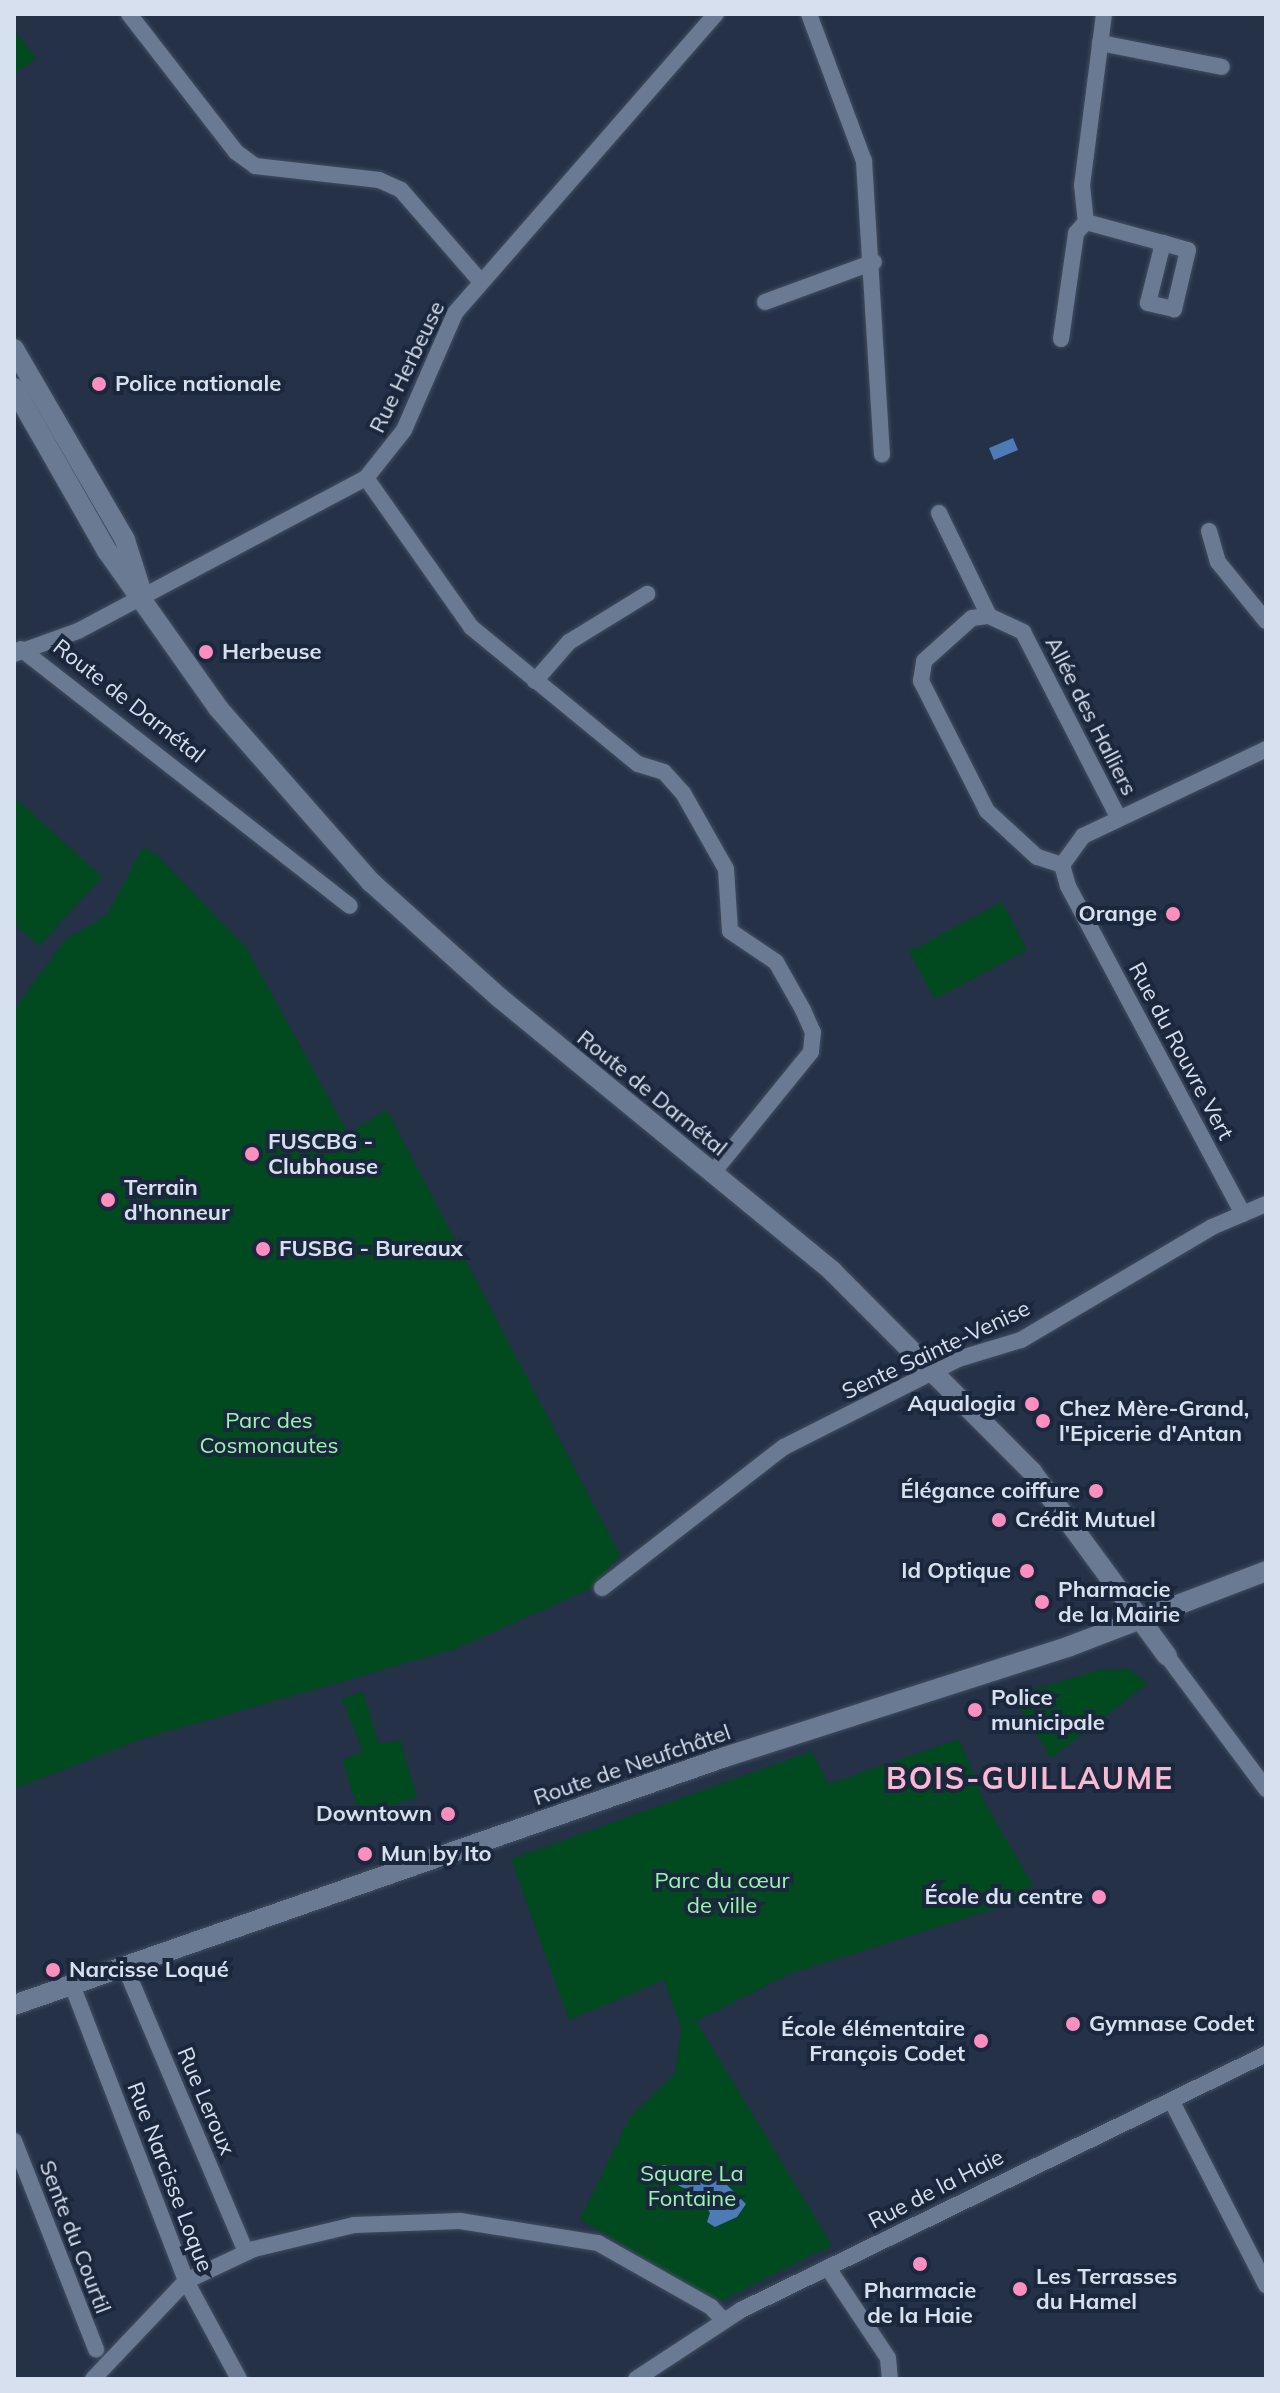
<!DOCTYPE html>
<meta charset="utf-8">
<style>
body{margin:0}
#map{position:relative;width:1280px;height:2393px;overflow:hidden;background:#243147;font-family:Mulish,sans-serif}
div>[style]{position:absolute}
.green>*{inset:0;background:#014a1f}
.water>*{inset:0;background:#4d7bb6}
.roads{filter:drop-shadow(0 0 2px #424d5f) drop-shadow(0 0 2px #424d5f)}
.street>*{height:16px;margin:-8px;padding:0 8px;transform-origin:8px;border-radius:8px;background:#6b7a93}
.secondary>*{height:20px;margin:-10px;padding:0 10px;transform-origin:10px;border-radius:10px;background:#6b7a93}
.dots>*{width:22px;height:22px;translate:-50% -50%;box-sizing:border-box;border:4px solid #1b273c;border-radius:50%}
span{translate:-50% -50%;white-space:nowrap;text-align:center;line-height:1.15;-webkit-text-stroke:8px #1b273c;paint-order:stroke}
.street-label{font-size:22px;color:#d7e0ee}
.poi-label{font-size:22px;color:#d7e0ee;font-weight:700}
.left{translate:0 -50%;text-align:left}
.right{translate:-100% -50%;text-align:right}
.park-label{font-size:22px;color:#98f6ad}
.district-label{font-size:30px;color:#f9b9d3;font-weight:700;letter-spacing:2px}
.frame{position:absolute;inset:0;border:16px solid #d7e0ee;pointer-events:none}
</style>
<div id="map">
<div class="green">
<div style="clip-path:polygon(14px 30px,37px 59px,14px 73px)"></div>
<div style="clip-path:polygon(14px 797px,102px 877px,39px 946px,14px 924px)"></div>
<div style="clip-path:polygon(143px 847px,157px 855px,247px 949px,348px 1133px,387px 1110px,620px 1555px,592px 1588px,455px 1649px,145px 1738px,14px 1789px,14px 1010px,65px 940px,108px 914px)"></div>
<div style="clip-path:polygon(1002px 902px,1027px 950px,935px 999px,909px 952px)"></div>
<div style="clip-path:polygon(1102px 1669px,1131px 1670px,1147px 1684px,1051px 1758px,1012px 1696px)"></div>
<div style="clip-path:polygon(363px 1691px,379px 1744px,400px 1740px,417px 1797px,361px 1816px,342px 1760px,363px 1752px,342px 1699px)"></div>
<div style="clip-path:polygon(959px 1739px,985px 1803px,1033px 1885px,1010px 1904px,789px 1974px,696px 2021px,832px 2245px,723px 2300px,703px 2294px,580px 2219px,630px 2117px,675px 2074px,681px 2027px,664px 1980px,569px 2020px,511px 1859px,812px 1751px,828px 1784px)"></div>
</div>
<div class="water">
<div style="clip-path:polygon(1013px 438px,1018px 450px,994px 460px,989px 448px)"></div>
<div style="clip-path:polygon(664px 2165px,724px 2182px,746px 2204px,737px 2217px,715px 2227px,707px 2222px,710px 2213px,700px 2196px,655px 2174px,654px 2169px)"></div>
</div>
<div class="roads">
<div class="street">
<div style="left:129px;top:14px;width:175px;rotate:52.2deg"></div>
<div style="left:236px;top:152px;width:24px;rotate:36deg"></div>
<div style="left:255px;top:166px;width:125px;rotate:6.4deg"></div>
<div style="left:379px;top:180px;width:24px;rotate:24deg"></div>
<div style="left:401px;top:190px;width:121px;rotate:49deg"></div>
<div style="left:809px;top:14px;width:157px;rotate:69.5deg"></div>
<div style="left:864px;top:161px;width:294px;rotate:86.5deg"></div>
<div style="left:1104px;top:14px;width:172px;rotate:97.3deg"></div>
<div style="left:1082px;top:185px;width:37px;rotate:84deg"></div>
<div style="left:1086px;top:222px;width:80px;rotate:15.3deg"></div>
<div style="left:1163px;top:243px;width:26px;rotate:16deg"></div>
<div style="left:1188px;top:250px;width:61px;rotate:103.3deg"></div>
<div style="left:1174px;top:309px;width:27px;rotate:-167deg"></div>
<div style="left:1148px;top:303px;width:62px;rotate:-76deg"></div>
<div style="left:1100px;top:43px;width:124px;rotate:11.1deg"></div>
<div style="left:765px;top:302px;width:116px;rotate:-20.2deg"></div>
<div style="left:1061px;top:339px;width:107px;rotate:-81.9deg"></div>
<div style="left:1076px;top:233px;width:15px;rotate:-48deg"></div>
<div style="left:366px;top:478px;width:182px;rotate:54.8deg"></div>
<div style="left:471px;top:627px;width:216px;rotate:39.4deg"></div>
<div style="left:638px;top:764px;width:27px;rotate:17deg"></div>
<div style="left:664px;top:772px;width:28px;rotate:48deg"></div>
<div style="left:683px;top:793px;width:87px;rotate:60.5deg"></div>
<div style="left:726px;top:869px;width:62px;rotate:86.3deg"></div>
<div style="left:730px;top:931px;width:55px;rotate:34deg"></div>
<div style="left:776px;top:962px;width:55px;rotate:60.6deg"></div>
<div style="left:803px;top:1010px;width:24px;rotate:66deg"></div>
<div style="left:813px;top:1032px;width:20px;rotate:96deg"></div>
<div style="left:811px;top:1052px;width:157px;rotate:129.1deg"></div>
<div style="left:939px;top:513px;width:114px;rotate:64.1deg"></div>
<div style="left:1209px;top:531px;width:32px;rotate:74deg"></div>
<div style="left:1218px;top:562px;width:76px;rotate:50.9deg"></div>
<div style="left:21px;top:649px;width:417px;rotate:38deg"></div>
<div style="left:14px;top:654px;width:68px;rotate:-19.8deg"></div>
<div style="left:78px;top:631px;width:326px;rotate:-28deg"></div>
<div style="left:366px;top:478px;width:61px;rotate:-51.6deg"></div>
<div style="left:404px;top:430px;width:128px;rotate:-66.4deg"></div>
<div style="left:455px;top:313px;width:397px;rotate:-48.9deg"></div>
<div style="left:535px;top:681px;width:52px;rotate:-48.9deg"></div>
<div style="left:569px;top:642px;width:92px;rotate:-31.6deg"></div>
<div style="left:1062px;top:865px;width:26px;rotate:-162deg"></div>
<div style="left:1037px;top:857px;width:68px;rotate:-137.4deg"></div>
<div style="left:987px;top:811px;width:146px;rotate:-116.9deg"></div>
<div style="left:921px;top:681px;width:20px;rotate:-81deg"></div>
<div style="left:924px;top:661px;width:64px;rotate:-41.9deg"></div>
<div style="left:972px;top:618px;width:17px;rotate:-7deg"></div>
<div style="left:989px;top:616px;width:38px;rotate:25deg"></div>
<div style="left:1023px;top:632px;width:208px;rotate:62.8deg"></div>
<div style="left:1243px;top:1214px;width:372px;rotate:-118.1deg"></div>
<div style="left:1068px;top:886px;width:22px;rotate:-106deg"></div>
<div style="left:1062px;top:865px;width:36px;rotate:-54deg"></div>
<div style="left:1083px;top:836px;width:203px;rotate:-25.4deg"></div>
<div style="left:602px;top:1588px;width:230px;rotate:-37.8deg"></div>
<div style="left:784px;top:1447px;width:195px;rotate:-26.8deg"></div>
<div style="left:958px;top:1359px;width:66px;rotate:-16.8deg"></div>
<div style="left:1021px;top:1340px;width:222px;rotate:-30.6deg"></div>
<div style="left:1212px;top:1227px;width:59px;rotate:-23.1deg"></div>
<div style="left:1167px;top:1656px;width:166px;rotate:53.3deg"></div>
<div style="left:125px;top:1967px;width:310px;rotate:67deg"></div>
<div style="left:72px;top:1985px;width:317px;rotate:68.9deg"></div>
<div style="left:186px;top:2281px;width:111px;rotate:61.6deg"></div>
<div style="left:1172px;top:2102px;width:206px;rotate:62.8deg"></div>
<div style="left:14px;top:2141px;width:224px;rotate:68.5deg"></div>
<div style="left:828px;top:2268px;width:108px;rotate:56.3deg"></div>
<div style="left:888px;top:2358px;width:21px;rotate:85deg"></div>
<div style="left:93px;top:2379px;width:135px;rotate:-46.5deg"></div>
<div style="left:186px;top:2281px;width:75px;rotate:-25.2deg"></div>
<div style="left:254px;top:2249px;width:103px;rotate:-13.5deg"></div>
<div style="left:354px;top:2225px;width:106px;rotate:-2.2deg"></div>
<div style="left:460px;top:2221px;width:140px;rotate:9.1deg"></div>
<div style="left:598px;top:2243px;width:130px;rotate:29.5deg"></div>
<div style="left:711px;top:2307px;width:19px;rotate:47deg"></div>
<div style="left:636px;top:2379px;width:126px;rotate:-33.3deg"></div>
<div style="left:741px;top:2310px;width:584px;rotate:-25.99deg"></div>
</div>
<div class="secondary">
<div style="left:14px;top:349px;width:221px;rotate:59.8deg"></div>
<div style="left:125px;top:540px;width:49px;rotate:72.3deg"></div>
<div style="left:14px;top:388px;width:188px;rotate:60.3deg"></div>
<div style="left:107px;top:551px;width:192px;rotate:54.7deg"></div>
<div style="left:218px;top:708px;width:232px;rotate:48.7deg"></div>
<div style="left:371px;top:882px;width:173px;rotate:42deg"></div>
<div style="left:500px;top:998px;width:430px;rotate:39.4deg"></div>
<div style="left:832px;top:1271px;width:284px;rotate:45.1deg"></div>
<div style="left:1032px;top:1472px;width:228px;rotate:53.7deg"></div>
<div style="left:14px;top:2005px;width:753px;rotate:-19.23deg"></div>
<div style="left:725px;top:1757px;width:362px;rotate:-17.8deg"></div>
<div style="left:1070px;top:1646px;width:210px;rotate:-20.9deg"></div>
</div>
</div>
<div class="dots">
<div style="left:99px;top:384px;background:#fd8ec0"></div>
<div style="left:206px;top:652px;background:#fd8ec0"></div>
<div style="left:1173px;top:914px;background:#fd8ec0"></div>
<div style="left:252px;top:1154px;background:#fd8ec0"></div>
<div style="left:108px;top:1200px;background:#fd8ec0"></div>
<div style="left:263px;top:1249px;background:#fd8ec0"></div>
<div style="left:1032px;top:1404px;background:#fd8ec0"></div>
<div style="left:1043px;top:1421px;background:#fd8ec0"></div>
<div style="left:1096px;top:1491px;background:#fd8ec0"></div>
<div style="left:999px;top:1520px;background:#fd8ec0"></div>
<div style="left:1027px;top:1571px;background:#fd8ec0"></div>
<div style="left:1042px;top:1602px;background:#fd8ec0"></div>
<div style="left:975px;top:1710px;background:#fd8ec0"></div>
<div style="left:448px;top:1814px;background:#fd8ec0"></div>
<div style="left:365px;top:1854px;background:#fd8ec0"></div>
<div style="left:1099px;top:1897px;background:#fd8ec0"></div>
<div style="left:53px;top:1970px;background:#fd8ec0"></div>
<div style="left:1073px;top:2024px;background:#fd8ec0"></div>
<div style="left:981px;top:2041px;background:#fd8ec0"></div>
<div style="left:920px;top:2264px;background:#fd8ec0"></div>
<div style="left:1020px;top:2289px;background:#fd8ec0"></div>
</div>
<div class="street-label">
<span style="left:407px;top:367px;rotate:-64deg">Rue Herbeuse</span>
<span style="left:129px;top:701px;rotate:38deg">Route de Darnétal</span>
<span style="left:1091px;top:716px;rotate:63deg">Allée des Halliers</span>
<span style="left:1181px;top:1051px;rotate:62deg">Rue du Rouvre Vert</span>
<span style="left:652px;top:1093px;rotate:39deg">Route de Darnétal</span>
<span style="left:936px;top:1350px;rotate:-25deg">Sente Sainte-Venise</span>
<span style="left:632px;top:1765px;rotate:-19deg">Route de Neufchâtel</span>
<span style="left:206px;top:2101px;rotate:67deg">Rue Leroux</span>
<span style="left:170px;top:2177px;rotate:69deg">Rue Narcisse Loque</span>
<span style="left:936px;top:2189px;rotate:-27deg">Rue de la Haie</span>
<span style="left:75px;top:2237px;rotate:69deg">Sente du Courtil</span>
</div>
<div class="poi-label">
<span class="left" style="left:115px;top:384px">Police nationale</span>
<span class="left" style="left:222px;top:652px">Herbeuse</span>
<span class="right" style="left:1157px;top:914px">Orange</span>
<span class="left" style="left:268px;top:1154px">FUSCBG -<br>Clubhouse</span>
<span class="left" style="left:124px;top:1200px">Terrain<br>d'honneur</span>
<span class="left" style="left:279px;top:1249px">FUSBG - Bureaux</span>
<span class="right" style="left:1016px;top:1404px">Aqualogia</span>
<span class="left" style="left:1059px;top:1421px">Chez Mère-Grand,<br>l'Epicerie d'Antan</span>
<span class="right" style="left:1080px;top:1491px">Élégance coiffure</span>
<span class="left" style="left:1015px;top:1520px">Crédit Mutuel</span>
<span class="right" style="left:1011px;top:1571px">Id Optique</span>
<span class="left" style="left:1058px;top:1602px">Pharmacie<br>de la Mairie</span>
<span class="left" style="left:991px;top:1710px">Police<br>municipale</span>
<span class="right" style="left:432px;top:1814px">Downtown</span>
<span class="left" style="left:381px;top:1854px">Mun by Ito</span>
<span class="right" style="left:1083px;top:1897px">École du centre</span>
<span class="left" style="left:69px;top:1970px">Narcisse Loqué</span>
<span class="left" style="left:1089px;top:2024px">Gymnase Codet</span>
<span class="right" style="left:965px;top:2041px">École élémentaire<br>François Codet</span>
<span class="left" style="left:1036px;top:2289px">Les Terrasses<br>du Hamel</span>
<span style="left:920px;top:2303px">Pharmacie<br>de la Haie</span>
</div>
<div class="park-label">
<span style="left:269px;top:1433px">Parc des<br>Cosmonautes</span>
<span style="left:722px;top:1893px">Parc du cœur<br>de ville</span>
<span style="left:692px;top:2186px">Square La<br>Fontaine</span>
</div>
<div class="district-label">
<span style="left:1030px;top:1778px">BOIS-GUILLAUME</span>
</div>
<div class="frame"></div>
</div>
